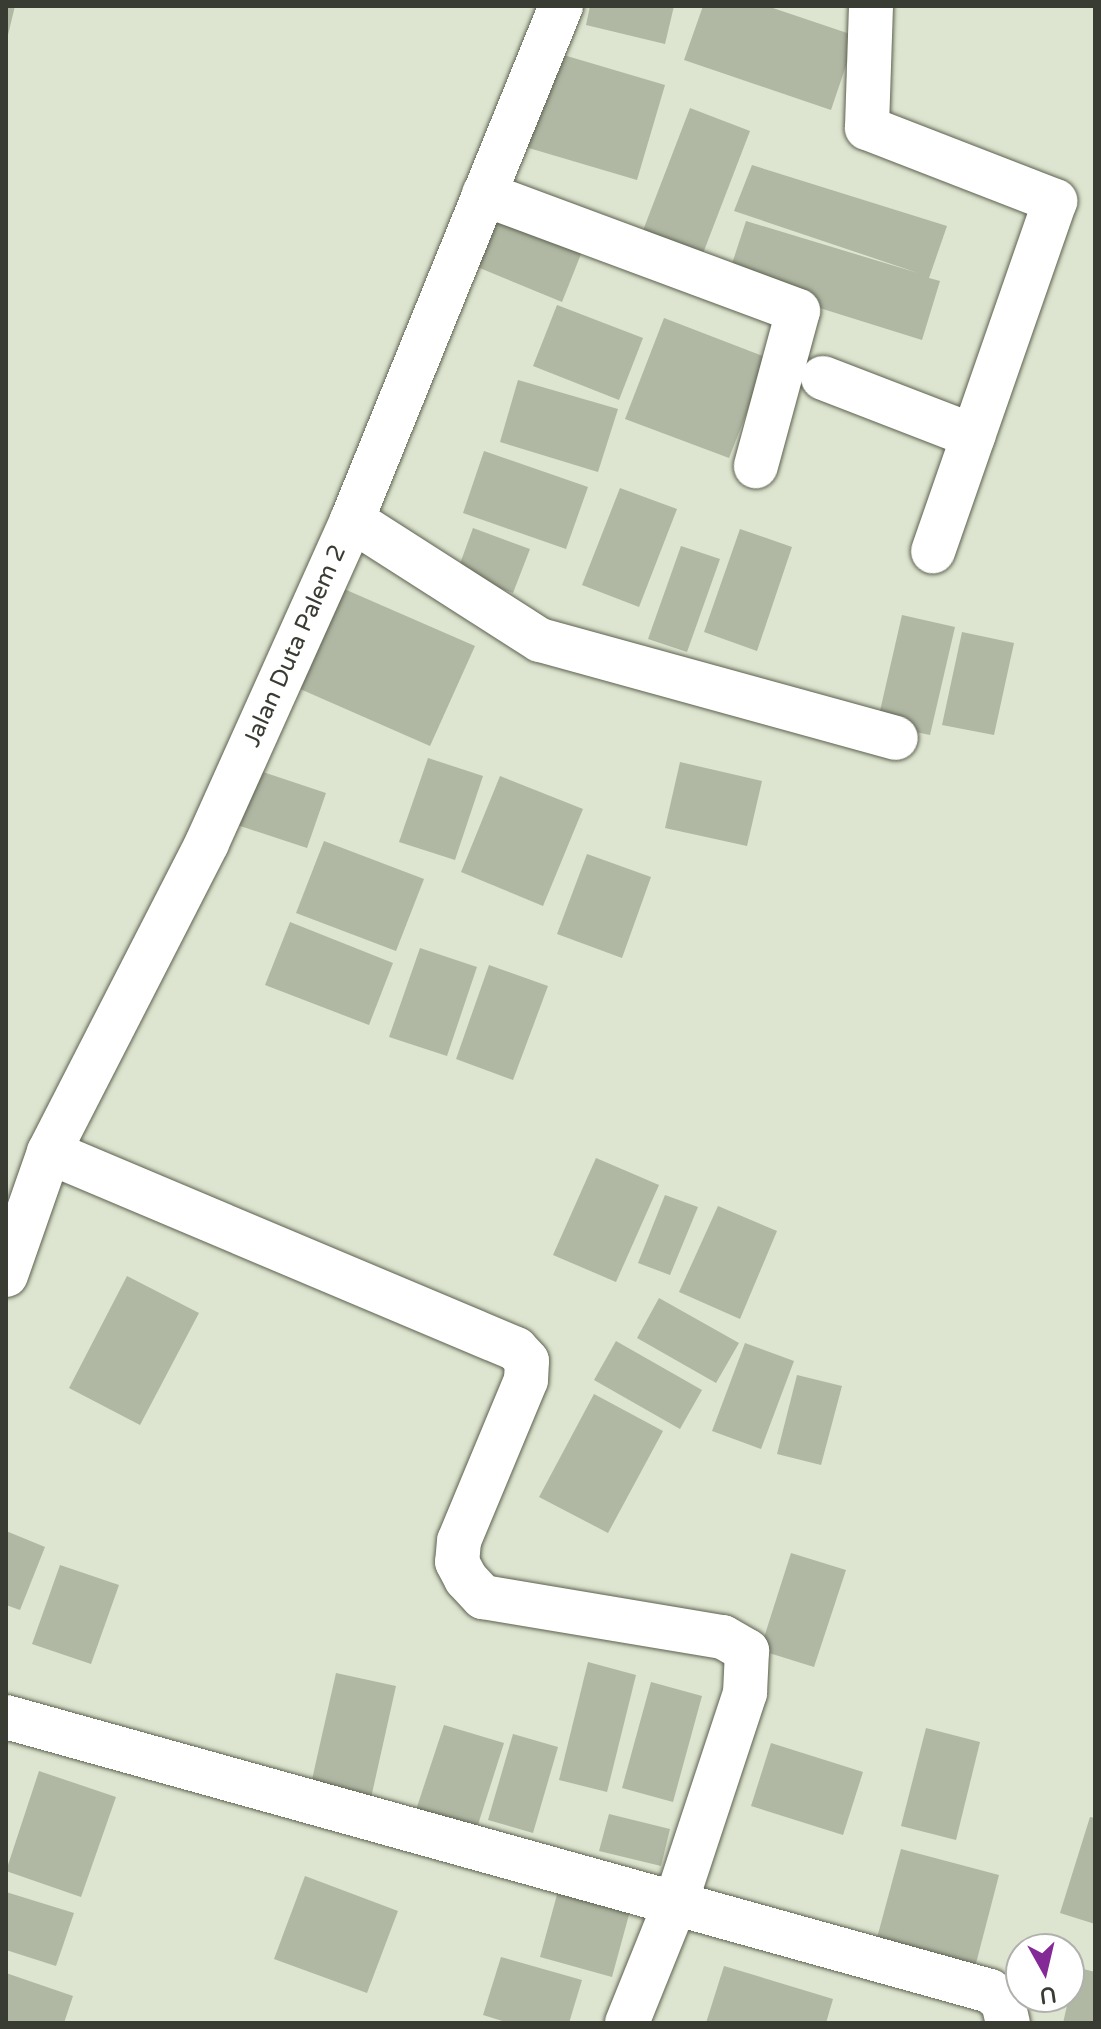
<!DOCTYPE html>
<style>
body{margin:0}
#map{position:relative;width:1101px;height:2029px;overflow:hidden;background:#dde4cf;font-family:"Varela Round",sans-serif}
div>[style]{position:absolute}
.building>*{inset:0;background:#b0b7a3}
.roads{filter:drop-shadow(0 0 2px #5c6250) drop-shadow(0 0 2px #5c6250)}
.minor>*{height:44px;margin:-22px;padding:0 22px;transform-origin:22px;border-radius:22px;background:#fff}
span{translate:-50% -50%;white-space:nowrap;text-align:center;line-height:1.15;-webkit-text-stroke:6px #fff;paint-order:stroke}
.street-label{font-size:24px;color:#393c33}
.frame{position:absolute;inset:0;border:8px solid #393c33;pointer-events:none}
.north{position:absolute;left:1005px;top:1933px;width:80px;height:80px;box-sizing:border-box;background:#fff;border:2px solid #b0b1ad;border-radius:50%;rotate:172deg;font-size:22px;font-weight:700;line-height:32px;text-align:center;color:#393c33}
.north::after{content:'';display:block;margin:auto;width:28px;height:36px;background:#842a96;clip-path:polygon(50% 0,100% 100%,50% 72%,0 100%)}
</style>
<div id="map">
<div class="building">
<div style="clip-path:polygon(6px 6px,15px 6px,7px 39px,6px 39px)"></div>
<div style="clip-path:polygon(590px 6px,674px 6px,665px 44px,586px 25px)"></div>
<div style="clip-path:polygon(703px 6px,767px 6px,856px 36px,831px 110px,684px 60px)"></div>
<div style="clip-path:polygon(550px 51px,665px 85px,637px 180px,522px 146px)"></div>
<div style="clip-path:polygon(690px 108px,750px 131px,702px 256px,642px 233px)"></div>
<div style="clip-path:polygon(752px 165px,947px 226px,929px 278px,940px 281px,922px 340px,727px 279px,746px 221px,918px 273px,734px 211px)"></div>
<div style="clip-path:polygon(494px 206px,585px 244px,562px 302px,470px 264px)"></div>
<div style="clip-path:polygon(557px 305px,643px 338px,619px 400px,533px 366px)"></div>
<div style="clip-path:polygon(664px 318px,768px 358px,729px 458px,625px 419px)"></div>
<div style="clip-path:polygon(518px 380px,618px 409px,598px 472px,500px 442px)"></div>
<div style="clip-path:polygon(484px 451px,588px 487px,566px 549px,463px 513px)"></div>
<div style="clip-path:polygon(620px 488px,677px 509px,639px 607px,582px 585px)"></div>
<div style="clip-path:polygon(473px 528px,530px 549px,513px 593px,457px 572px)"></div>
<div style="clip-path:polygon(740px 529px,792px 547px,757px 651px,704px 632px)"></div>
<div style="clip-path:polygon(681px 546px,720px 559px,687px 652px,648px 639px)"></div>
<div style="clip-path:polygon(335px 585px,475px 646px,430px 746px,291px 685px)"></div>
<div style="clip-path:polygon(902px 615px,955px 627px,930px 735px,877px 724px)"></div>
<div style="clip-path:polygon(962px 632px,1014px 643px,994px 735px,942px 725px)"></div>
<div style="clip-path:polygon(428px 758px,483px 776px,455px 860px,399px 842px)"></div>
<div style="clip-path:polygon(680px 762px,762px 781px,747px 846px,665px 828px)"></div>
<div style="clip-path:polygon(254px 769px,326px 793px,307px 848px,234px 824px)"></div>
<div style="clip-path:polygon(500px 776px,583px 809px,543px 906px,461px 872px)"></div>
<div style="clip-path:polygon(324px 841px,424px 879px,396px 951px,296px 913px)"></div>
<div style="clip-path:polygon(587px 854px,651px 877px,622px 958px,557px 934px)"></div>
<div style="clip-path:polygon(290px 922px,393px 963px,369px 1025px,265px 985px)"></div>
<div style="clip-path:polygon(420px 948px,477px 967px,447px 1056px,389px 1037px)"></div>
<div style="clip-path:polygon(489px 965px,548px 986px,513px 1080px,456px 1059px)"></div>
<div style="clip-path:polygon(596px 1158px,659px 1185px,616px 1282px,553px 1255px)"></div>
<div style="clip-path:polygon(665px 1195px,698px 1207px,670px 1275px,638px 1263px)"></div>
<div style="clip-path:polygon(718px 1206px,777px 1231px,740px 1319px,679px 1292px)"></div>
<div style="clip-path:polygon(127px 1276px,199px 1313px,140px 1425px,69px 1388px)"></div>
<div style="clip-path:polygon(659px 1298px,739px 1343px,716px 1383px,637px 1338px)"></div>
<div style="clip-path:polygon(616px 1341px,702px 1390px,680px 1429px,594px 1380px)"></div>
<div style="clip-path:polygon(745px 1343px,794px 1361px,761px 1449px,712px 1431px)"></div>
<div style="clip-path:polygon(797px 1375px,842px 1386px,821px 1465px,777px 1454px)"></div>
<div style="clip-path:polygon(594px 1394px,663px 1431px,608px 1533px,539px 1497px)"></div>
<div style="clip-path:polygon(6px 1531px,45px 1547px,20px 1610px,6px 1605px)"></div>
<div style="clip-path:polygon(791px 1553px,846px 1570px,814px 1667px,760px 1650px)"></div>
<div style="clip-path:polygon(60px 1565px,119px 1585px,91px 1664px,32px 1644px)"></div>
<div style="clip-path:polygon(588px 1662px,636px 1675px,607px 1792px,559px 1780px)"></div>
<div style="clip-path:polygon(336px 1673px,396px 1686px,371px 1798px,311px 1784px)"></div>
<div style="clip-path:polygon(651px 1682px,702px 1696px,673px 1802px,622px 1788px)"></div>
<div style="clip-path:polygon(444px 1725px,504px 1743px,476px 1831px,415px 1813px)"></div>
<div style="clip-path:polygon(926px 1728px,980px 1742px,956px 1840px,901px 1826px)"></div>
<div style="clip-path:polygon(513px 1734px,558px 1747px,533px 1833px,488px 1820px)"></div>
<div style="clip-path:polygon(771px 1743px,863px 1772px,843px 1835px,751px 1806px)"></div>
<div style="clip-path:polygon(39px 1771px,116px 1797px,81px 1897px,6px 1871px)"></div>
<div style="clip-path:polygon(609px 1814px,670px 1829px,661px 1866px,599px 1851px)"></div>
<div style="clip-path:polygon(1090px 1817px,1095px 1818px,1095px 1924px,1060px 1913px)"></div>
<div style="clip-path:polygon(901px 1849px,999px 1875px,973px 1975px,874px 1949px)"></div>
<div style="clip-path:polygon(305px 1876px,398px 1911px,367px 1993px,274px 1959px)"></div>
<div style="clip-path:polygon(558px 1891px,630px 1911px,612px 1977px,540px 1957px)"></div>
<div style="clip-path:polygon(6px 1892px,74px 1913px,56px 1966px,6px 1950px)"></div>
<div style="clip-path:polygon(501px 1957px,582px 1980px,569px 2023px,509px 2023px,483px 2015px)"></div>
<div style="clip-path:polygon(724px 1966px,833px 1999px,826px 2023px,706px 2023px)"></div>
<div style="clip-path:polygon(1076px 1967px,1095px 1972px,1095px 2023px,1063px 2023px)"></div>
<div style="clip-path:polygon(6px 1973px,73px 1996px,64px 2023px,6px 2023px)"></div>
</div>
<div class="roads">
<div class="minor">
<div style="left:871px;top:6px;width:122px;rotate:91.9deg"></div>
<div style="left:867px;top:128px;width:202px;rotate:21.2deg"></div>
<div style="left:1055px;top:201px;width:371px;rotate:109.2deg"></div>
<div style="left:484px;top:194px;width:335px;rotate:20.4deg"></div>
<div style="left:798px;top:311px;width:161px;rotate:105.2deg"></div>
<div style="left:823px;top:378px;width:161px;rotate:21.1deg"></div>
<div style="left:352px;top:520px;width:223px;rotate:32.6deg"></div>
<div style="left:540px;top:640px;width:369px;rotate:15.4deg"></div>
<div style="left:49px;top:1152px;width:507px;rotate:22.87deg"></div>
<div style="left:516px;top:1349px;width:16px;rotate:47deg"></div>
<div style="left:527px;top:1361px;width:19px;rotate:93deg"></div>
<div style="left:526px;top:1380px;width:174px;rotate:112.6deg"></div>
<div style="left:459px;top:1541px;width:21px;rotate:95deg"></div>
<div style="left:457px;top:1562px;width:19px;rotate:62deg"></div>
<div style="left:466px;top:1579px;width:25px;rotate:47deg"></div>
<div style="left:483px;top:1597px;width:243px;rotate:9.5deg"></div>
<div style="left:723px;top:1637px;width:28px;rotate:30deg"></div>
<div style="left:747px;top:1651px;width:42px;rotate:92.7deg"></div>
<div style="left:745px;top:1693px;width:217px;rotate:108.3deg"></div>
<div style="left:677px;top:1899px;width:134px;rotate:112deg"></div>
<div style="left:6px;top:1275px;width:130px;rotate:-70.7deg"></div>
<div style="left:49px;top:1152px;width:347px;rotate:-62.9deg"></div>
<div style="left:207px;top:843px;width:354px;rotate:-65.8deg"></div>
<div style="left:352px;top:520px;width:555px;rotate:-67.87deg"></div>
<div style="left:6px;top:1717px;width:1021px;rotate:15.56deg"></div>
<div style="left:990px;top:1991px;width:17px;rotate:40deg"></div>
<div style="left:1003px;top:2002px;width:22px;rotate:77deg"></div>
</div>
</div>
<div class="street-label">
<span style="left:295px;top:646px;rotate:-66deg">Jalan Duta Palem 2</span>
</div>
<div class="frame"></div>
<div class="north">U</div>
</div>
